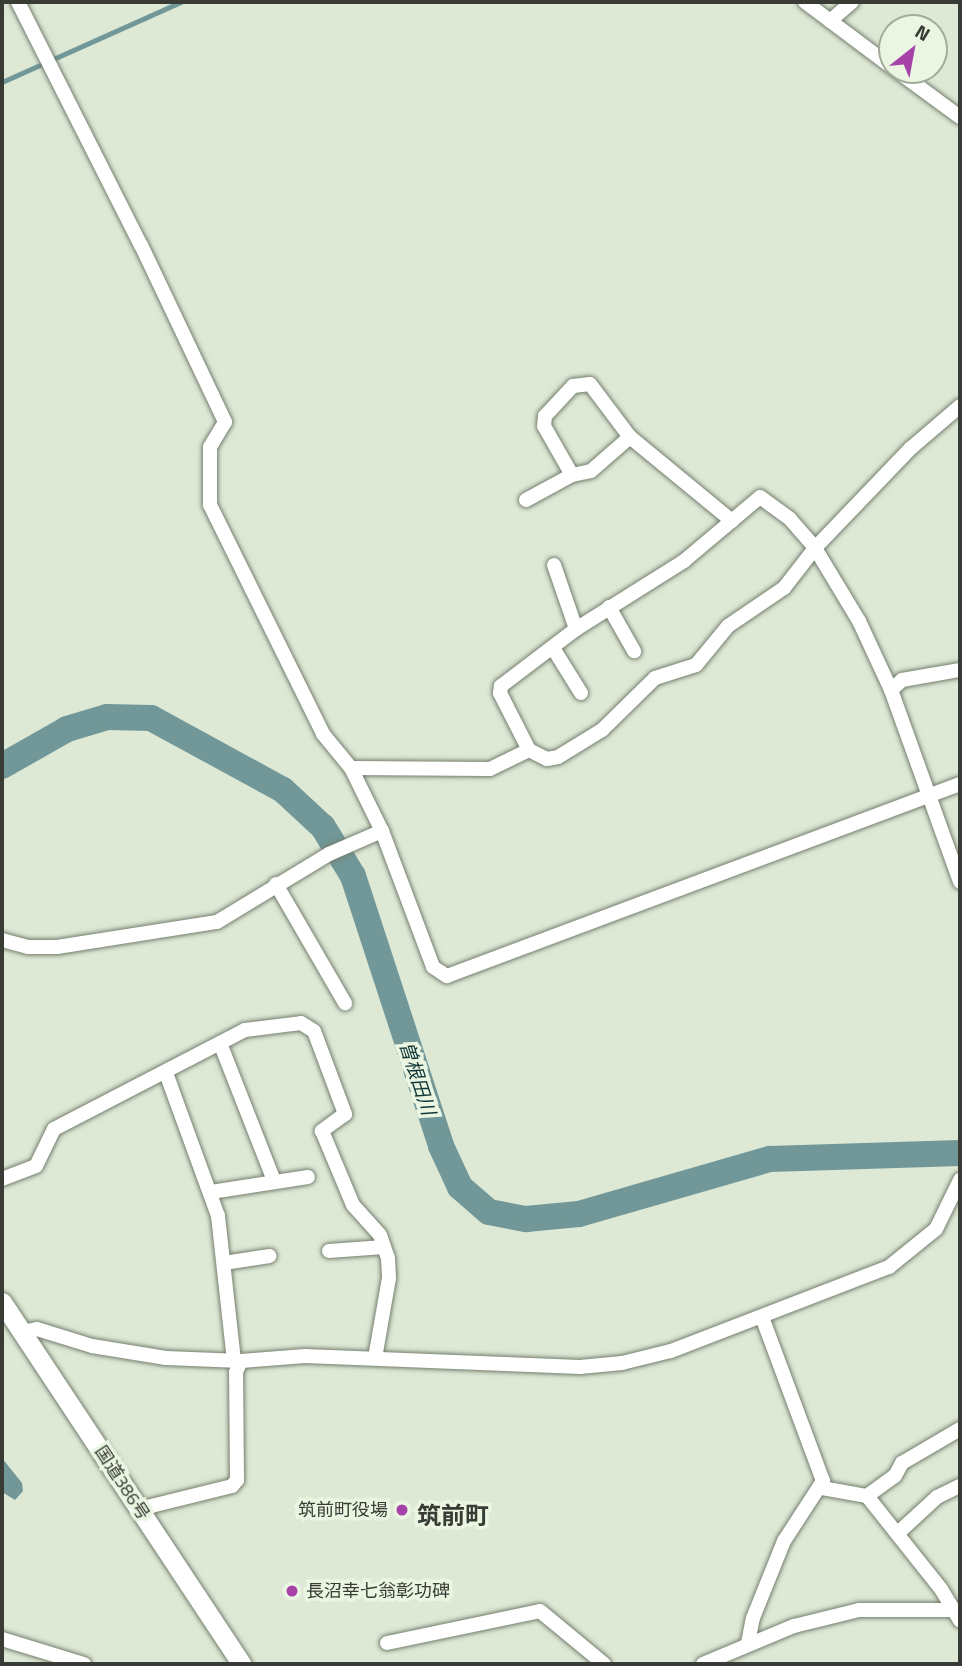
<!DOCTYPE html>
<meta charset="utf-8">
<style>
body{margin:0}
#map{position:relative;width:962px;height:1666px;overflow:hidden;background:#dde8d5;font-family:"Titillium Web","Noto Sans JP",sans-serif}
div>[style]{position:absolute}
.water>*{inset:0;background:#719798}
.stream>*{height:4.5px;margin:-2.25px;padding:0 2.25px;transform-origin:2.25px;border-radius:2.25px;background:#719798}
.river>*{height:26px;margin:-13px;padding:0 13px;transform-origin:13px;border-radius:13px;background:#719798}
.roads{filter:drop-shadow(0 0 2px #757f6e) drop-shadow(0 0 2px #757f6e)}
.minor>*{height:14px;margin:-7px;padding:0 7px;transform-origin:7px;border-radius:7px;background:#fff}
.highway>*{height:19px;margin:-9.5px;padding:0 9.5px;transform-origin:9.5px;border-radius:9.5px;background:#fff}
.dots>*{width:19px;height:19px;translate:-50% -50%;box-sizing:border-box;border:4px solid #eaf5e2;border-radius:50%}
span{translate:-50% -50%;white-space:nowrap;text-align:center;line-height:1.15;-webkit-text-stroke:7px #eaf5e2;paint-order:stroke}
.street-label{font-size:18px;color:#383c34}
.poi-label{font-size:18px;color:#383c34}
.right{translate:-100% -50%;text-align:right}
.left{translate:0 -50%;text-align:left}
.water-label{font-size:19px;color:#123839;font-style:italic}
.district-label{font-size:24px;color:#383c34;font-weight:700}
.frame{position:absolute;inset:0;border:4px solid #383c34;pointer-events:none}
.north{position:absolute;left:878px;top:14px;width:70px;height:70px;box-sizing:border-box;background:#eaf5e2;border:2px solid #a3ab9c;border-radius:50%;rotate:31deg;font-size:19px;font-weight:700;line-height:28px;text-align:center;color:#383c34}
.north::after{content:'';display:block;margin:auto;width:24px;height:32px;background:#a743a8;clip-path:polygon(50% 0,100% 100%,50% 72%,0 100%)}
</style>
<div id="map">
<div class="water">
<div style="clip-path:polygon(2px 1458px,22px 1483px,23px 1491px,15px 1500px,2px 1492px)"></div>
</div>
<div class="stream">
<div style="left:2px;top:82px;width:196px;rotate:-24.1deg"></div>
</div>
<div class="river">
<div style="left:2px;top:766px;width:75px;rotate:-29.6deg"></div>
<div style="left:67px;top:729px;width:42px;rotate:-16.7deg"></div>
<div style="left:107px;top:717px;width:44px;rotate:1.3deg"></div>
<div style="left:151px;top:718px;width:150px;rotate:28.6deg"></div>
<div style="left:283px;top:790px;width:54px;rotate:42.8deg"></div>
<div style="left:323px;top:827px;width:57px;rotate:58.5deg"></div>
<div style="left:353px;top:876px;width:284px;rotate:71.9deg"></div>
<div style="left:441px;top:1146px;width:45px;rotate:65.1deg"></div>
<div style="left:460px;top:1187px;width:38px;rotate:41deg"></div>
<div style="left:489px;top:1212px;width:38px;rotate:11deg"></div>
<div style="left:526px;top:1219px;width:53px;rotate:-5.4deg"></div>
<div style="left:579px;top:1214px;width:199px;rotate:-16.1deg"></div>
<div style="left:770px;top:1159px;width:190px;rotate:-1.8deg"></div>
</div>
<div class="roads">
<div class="minor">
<div style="left:18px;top:2px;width:272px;rotate:63.2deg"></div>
<div style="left:141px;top:245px;width:196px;rotate:64.6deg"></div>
<div style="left:225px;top:422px;width:29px;rotate:121deg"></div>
<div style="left:210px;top:447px;width:58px;rotate:90deg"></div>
<div style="left:210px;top:505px;width:255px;rotate:63.7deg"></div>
<div style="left:323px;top:734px;width:44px;rotate:50.5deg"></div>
<div style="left:351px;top:768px;width:70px;rotate:63.8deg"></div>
<div style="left:382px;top:831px;width:145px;rotate:69.4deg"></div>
<div style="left:433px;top:967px;width:17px;rotate:33deg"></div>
<div style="left:447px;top:976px;width:548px;rotate:-20.52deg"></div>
<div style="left:805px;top:2px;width:109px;rotate:36.8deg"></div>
<div style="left:830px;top:21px;width:29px;rotate:-41deg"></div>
<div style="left:896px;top:70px;width:79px;rotate:36.3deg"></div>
<div style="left:572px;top:475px;width:56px;rotate:-119.7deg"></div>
<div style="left:544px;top:426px;width:10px;rotate:-84deg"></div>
<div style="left:545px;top:416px;width:41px;rotate:-47deg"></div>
<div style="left:573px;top:386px;width:17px;rotate:-7deg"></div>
<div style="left:590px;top:384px;width:66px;rotate:53deg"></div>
<div style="left:630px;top:437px;width:132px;rotate:39.5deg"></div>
<div style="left:526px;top:500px;width:52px;rotate:-28.5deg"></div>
<div style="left:572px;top:475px;width:19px;rotate:-12deg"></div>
<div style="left:591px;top:471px;width:52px;rotate:-41.1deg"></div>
<div style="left:554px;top:565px;width:68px;rotate:71deg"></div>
<div style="left:609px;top:607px;width:51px;rotate:60.4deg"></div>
<div style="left:553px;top:648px;width:53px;rotate:58.1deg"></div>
<div style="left:891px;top:690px;width:15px;rotate:-42deg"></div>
<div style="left:902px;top:680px;width:59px;rotate:-9.8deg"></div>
<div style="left:529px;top:750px;width:20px;rotate:27deg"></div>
<div style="left:547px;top:759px;width:11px;rotate:-10deg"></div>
<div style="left:558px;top:757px;width:52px;rotate:-31.5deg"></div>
<div style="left:602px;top:730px;width:74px;rotate:-44.5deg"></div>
<div style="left:655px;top:678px;width:43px;rotate:-17.6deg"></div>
<div style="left:696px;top:665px;width:50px;rotate:-50.6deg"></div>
<div style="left:728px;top:626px;width:68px;rotate:-34.2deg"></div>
<div style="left:784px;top:588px;width:51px;rotate:-52.2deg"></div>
<div style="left:815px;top:548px;width:139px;rotate:-46.2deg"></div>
<div style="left:911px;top:448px;width:65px;rotate:-40.6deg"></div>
<div style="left:351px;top:768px;width:139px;rotate:0.4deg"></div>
<div style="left:490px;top:769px;width:43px;rotate:-26deg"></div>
<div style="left:529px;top:750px;width:64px;rotate:-117deg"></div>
<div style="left:500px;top:693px;width:7px;rotate:-82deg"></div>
<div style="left:501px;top:686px;width:94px;rotate:-37.2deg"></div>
<div style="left:576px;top:629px;width:128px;rotate:-32.2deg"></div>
<div style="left:684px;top:561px;width:99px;rotate:-40.1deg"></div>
<div style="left:760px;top:497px;width:37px;rotate:36deg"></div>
<div style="left:790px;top:519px;width:38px;rotate:49deg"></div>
<div style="left:815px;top:548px;width:85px;rotate:58.9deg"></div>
<div style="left:859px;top:621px;width:76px;rotate:65.1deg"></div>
<div style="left:891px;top:690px;width:204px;rotate:70.2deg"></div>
<div style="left:276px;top:884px;width:138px;rotate:59.9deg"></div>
<div style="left:2px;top:940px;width:27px;rotate:15deg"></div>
<div style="left:28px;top:947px;width:29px"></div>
<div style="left:57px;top:947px;width:162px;rotate:-8.9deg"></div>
<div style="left:217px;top:922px;width:131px;rotate:-31.3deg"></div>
<div style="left:329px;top:854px;width:58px;rotate:-23.5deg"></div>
<div style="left:220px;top:1043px;width:148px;rotate:68.6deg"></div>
<div style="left:166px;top:1073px;width:152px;rotate:70deg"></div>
<div style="left:218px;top:1216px;width:145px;rotate:83.7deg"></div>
<div style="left:2px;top:1179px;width:36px;rotate:-21deg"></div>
<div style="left:36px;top:1166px;width:41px;rotate:-64.1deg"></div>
<div style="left:54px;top:1129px;width:215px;rotate:-27.4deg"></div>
<div style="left:245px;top:1030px;width:56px;rotate:-7.1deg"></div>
<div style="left:301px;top:1023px;width:15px;rotate:32deg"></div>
<div style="left:314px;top:1031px;width:89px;rotate:69.5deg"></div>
<div style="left:345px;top:1114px;width:29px;rotate:144deg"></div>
<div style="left:322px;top:1131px;width:80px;rotate:67.3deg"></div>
<div style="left:353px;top:1205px;width:40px;rotate:48deg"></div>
<div style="left:380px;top:1235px;width:24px;rotate:71deg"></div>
<div style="left:388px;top:1258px;width:20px;rotate:87deg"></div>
<div style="left:389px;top:1278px;width:81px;rotate:99.9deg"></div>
<div style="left:211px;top:1192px;width:98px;rotate:-8.8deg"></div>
<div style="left:329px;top:1251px;width:55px;rotate:-4.2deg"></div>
<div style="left:224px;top:1263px;width:46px;rotate:-8.8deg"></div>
<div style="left:22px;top:1332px;width:15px;rotate:-11deg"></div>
<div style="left:37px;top:1329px;width:58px;rotate:17.2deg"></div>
<div style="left:92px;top:1346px;width:75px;rotate:9.2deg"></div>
<div style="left:166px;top:1358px;width:75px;rotate:2.3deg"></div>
<div style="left:822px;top:1488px;width:46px;rotate:10.1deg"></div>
<div style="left:867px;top:1496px;width:34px;rotate:-36deg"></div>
<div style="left:895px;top:1476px;width:15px;rotate:-62deg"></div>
<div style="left:902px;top:1463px;width:67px;rotate:-30.4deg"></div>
<div style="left:867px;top:1496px;width:119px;rotate:51.5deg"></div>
<div style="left:941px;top:1589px;width:37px;rotate:59deg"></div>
<div style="left:139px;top:1509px;width:96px;rotate:-13.9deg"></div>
<div style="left:232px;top:1486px;width:8px;rotate:-50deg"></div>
<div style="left:237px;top:1480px;width:108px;rotate:-90.5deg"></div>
<div style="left:236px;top:1372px;width:12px;rotate:-66deg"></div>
<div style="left:241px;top:1361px;width:64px;rotate:-4.5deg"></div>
<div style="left:305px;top:1356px;width:275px;rotate:2.3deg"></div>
<div style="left:580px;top:1367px;width:42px;rotate:-5.4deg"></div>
<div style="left:622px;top:1363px;width:50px;rotate:-13.8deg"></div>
<div style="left:671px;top:1351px;width:234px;rotate:-21.1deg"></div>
<div style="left:889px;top:1267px;width:60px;rotate:-39deg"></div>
<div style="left:936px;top:1229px;width:55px;rotate:-63.9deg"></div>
<div style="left:898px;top:1533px;width:53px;rotate:-42.7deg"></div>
<div style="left:937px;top:1497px;width:25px;rotate:-26deg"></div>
<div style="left:2px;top:1639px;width:86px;rotate:17deg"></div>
<div style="left:387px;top:1643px;width:156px;rotate:-11.8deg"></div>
<div style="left:540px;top:1611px;width:83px;rotate:39.6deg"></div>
<div style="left:748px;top:1643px;width:25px;rotate:-79deg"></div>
<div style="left:753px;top:1618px;width:83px;rotate:-68.1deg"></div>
<div style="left:784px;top:1541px;width:72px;rotate:-57deg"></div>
<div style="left:823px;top:1481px;width:175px;rotate:-110.4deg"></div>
<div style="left:703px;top:1664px;width:99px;rotate:-22.7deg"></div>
<div style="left:794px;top:1626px;width:67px;rotate:-13.8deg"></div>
<div style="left:859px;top:1610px;width:101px"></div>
</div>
<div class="highway">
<div style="left:2px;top:1302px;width:434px;rotate:56.5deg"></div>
</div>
</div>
<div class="dots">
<div style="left:402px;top:1510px;background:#a743a8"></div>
<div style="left:292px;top:1591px;background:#a743a8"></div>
</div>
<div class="street-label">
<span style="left:122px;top:1483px;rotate:57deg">国道386号</span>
</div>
<div class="poi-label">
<span class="right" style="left:388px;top:1510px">筑前町役場</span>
<span class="left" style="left:306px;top:1591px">長沼幸七翁彰功碑</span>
</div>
<div class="water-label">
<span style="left:418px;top:1078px;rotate:72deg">曽根田川</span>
</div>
<div class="district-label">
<span style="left:453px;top:1516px">筑前町</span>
</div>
<div class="frame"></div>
<div class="north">N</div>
</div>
